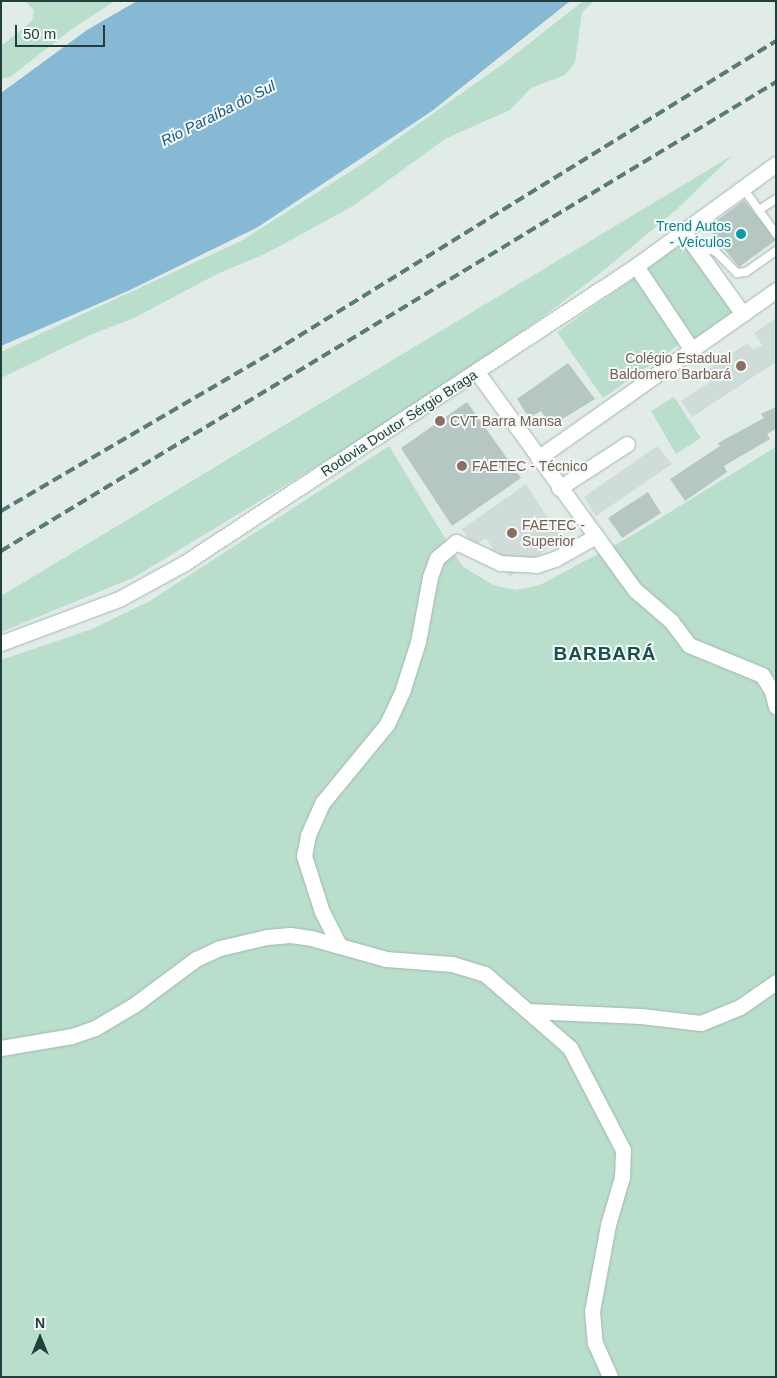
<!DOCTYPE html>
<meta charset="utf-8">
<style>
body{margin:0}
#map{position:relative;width:777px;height:1378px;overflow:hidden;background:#e1ece9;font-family:Helvetica,sans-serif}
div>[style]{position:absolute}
.built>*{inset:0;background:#cfdcd9}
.green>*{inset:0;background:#b9decb}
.water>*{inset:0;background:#87b8d4}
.building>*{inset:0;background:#b6c7c3}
.roads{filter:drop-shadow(0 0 1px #a4b4b2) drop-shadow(0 0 1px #a4b4b2)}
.lane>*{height:8px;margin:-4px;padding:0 4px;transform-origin:4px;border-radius:4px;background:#fff}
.street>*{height:15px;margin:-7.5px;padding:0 7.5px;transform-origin:7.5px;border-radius:7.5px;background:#fff}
.secondary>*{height:15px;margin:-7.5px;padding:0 7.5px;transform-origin:7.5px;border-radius:7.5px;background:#fff}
.rail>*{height:4px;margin-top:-2px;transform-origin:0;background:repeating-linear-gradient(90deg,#5b7977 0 10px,transparent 0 15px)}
.dots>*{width:14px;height:14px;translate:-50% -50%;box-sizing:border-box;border:2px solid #f2f9f6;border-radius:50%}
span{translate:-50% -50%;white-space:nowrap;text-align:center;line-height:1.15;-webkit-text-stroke:4px #f2f9f6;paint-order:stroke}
.culture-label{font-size:14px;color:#0d838f}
.right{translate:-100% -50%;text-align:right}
.education-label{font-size:14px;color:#785e54}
.left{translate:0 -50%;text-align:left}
.street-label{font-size:14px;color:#213e3c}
.water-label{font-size:15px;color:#18577c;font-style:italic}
.district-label{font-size:19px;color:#1c504e;font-weight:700;letter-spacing:1px}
.frame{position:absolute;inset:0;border:2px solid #213e3c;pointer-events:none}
.north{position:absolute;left:15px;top:1313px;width:50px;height:50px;-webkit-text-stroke:4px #f2f9f6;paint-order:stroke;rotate:0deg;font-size:14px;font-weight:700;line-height:20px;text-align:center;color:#213e3c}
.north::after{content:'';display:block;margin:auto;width:18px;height:22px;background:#213e3c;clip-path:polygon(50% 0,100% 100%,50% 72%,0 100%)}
.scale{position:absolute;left:15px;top:25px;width:90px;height:22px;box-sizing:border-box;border:2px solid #213e3c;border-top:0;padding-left:6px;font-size:15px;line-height:18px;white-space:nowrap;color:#213e3c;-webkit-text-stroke:4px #f2f9f6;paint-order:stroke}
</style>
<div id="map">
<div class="built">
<div style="clip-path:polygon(776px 318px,776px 362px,692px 417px,681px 401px,713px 380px,707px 370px,748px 343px,753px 350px,762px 345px,754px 333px)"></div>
<div style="clip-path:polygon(657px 446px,672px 464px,596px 516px,584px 497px)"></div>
<div style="clip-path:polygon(526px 484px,561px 538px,510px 577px,486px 538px,474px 546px,462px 529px)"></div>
</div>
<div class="green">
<div style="clip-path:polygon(25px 1px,115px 1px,72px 29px,10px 77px,1px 79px,1px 46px,32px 21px,34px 10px)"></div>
<div style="clip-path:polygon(583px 1px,594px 1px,582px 12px,575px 63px,565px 75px,531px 88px,510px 110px,445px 139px,353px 206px,265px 254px,217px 274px,134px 318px,90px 335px,1px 378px,1px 352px,241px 241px,362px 164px,507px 61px)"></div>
<div style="clip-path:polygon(733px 155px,676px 210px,598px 275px,540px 319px,388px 423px,133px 578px,1px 632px,1px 596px)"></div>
<div style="clip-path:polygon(685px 242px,737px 314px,692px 340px,642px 270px)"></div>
<div style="clip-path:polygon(634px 278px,680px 344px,603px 398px,557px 332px)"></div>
<div style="clip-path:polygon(674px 397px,701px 438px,676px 454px,651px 411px)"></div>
<div style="clip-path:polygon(389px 446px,462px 566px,493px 585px,516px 590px,540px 585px,631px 536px,776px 447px,776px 1377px,1px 1377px,1px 660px,92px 629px,148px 602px)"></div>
</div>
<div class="water">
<div style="clip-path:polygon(137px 1px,570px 1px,432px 111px,258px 227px,130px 290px,1px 346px,1px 93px,87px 30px)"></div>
</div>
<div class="building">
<div style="clip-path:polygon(744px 200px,776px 240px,739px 267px,707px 228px)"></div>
<div style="clip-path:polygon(568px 363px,595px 399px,551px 426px,541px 411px,529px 418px,517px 399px)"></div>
<div style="clip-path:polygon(467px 402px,521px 478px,452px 526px,401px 448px)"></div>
<div style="clip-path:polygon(776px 407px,776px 429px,767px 434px,770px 439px,724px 466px,727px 472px,685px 501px,670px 479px,720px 446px,718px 443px,764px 418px,761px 414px)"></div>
<div style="clip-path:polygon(648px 492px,661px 513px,622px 538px,608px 518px)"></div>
</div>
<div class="roads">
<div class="lane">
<div style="left:743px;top:188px;width:57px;rotate:54.3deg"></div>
<div style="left:759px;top:210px;width:20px;rotate:-33deg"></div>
<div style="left:695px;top:245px;width:22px;rotate:18deg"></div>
<div style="left:716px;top:252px;width:30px;rotate:45deg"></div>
<div style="left:737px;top:273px;width:9px;rotate:-6deg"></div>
<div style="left:746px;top:272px;width:37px;rotate:-35deg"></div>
</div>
<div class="street">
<div style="left:684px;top:232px;width:101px;rotate:54.3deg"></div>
<div style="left:636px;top:266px;width:101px;rotate:56.3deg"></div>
<div style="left:477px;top:372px;width:269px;rotate:54.1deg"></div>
<div style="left:635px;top:590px;width:48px;rotate:40.7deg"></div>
<div style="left:671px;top:621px;width:30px;rotate:53deg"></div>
<div style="left:689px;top:645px;width:79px;rotate:22.3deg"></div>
<div style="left:762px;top:675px;width:19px;rotate:58deg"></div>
<div style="left:772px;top:691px;width:16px;rotate:76deg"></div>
<div style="left:538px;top:458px;width:291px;rotate:-35.2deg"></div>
<div style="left:559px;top:488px;width:81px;rotate:-32.9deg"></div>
<div style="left:338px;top:943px;width:35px;rotate:-117deg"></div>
<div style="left:322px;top:912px;width:59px;rotate:-107.8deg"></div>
<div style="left:304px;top:856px;width:21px;rotate:-79deg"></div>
<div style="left:308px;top:835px;width:36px;rotate:-66deg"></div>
<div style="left:323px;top:802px;width:101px;rotate:-50.6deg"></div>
<div style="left:387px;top:724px;width:38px;rotate:-65deg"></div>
<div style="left:403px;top:689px;width:49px;rotate:-72.3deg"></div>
<div style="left:418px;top:642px;width:66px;rotate:-79.5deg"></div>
<div style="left:430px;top:577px;width:20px;rotate:-70deg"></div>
<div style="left:437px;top:558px;width:25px;rotate:-40deg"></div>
<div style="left:456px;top:542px;width:49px;rotate:25.5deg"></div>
<div style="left:500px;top:563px;width:36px;rotate:3deg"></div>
<div style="left:536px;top:565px;width:20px;rotate:-18deg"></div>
<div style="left:555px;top:559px;width:47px;rotate:-29.3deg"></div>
<div style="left:528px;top:1011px;width:113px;rotate:2.5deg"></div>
<div style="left:641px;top:1016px;width:60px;rotate:6.7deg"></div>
<div style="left:701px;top:1023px;width:42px;rotate:-22.3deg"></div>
<div style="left:740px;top:1007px;width:44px;rotate:-34.8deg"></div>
<div style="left:1px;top:1048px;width:72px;rotate:-9.6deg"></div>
<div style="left:72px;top:1036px;width:24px;rotate:-19deg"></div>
<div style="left:95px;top:1028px;width:45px;rotate:-30.5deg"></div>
<div style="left:134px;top:1005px;width:77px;rotate:-36.6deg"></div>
<div style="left:196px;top:959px;width:26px;rotate:-25deg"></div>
<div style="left:220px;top:948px;width:48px;rotate:-13.2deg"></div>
<div style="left:267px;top:937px;width:23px;rotate:-5deg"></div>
<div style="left:290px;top:935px;width:21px;rotate:8deg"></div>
<div style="left:311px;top:938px;width:78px;rotate:15.6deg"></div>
<div style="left:386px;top:959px;width:66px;rotate:4.3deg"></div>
<div style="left:452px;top:964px;width:34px;rotate:17deg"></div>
<div style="left:485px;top:974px;width:113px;rotate:41deg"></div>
<div style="left:570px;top:1048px;width:115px;rotate:62.5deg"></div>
<div style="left:623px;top:1150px;width:27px;rotate:92deg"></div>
<div style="left:622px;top:1177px;width:50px;rotate:106.3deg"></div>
<div style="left:608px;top:1225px;width:87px;rotate:100.5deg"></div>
<div style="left:592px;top:1311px;width:32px;rotate:85deg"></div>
<div style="left:595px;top:1343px;width:37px;rotate:66deg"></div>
</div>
<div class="secondary">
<div style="left:1px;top:643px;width:126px;rotate:-20.4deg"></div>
<div style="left:119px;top:599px;width:73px;rotate:-28.7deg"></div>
<div style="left:183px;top:564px;width:542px;rotate:-33.34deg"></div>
<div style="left:636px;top:266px;width:173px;rotate:-36.1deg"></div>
</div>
</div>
<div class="rail">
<div style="left:1px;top:511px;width:315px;rotate:-30.3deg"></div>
<div style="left:273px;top:352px;width:591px;rotate:-31.73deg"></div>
<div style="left:1px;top:551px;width:906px;rotate:-31.18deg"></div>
</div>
<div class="dots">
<div style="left:741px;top:234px;background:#0f9aa8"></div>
<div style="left:741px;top:366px;background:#8d6e63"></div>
<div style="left:440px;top:421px;background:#8d6e63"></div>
<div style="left:462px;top:466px;background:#8d6e63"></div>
<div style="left:512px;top:533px;background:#8d6e63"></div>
</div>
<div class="culture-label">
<span class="right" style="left:731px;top:234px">Trend Autos<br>- Veículos</span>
</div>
<div class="education-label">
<span class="right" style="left:731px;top:366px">Colégio Estadual<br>Baldomero Barbará</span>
<span class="left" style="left:450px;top:421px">CVT Barra Mansa</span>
<span class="left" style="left:472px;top:466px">FAETEC - Técnico</span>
<span class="left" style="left:522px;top:533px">FAETEC -<br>Superior</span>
</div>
<div class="street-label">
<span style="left:399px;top:423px;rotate:-33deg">Rodovia Doutor Sérgio Braga</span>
</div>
<div class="water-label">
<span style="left:218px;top:113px;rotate:-27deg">Rio Paraíba do Sul</span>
</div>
<div class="district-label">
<span style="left:605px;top:654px">BARBARÁ</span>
</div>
<div class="frame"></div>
<div class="north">N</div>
<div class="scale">50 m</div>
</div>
